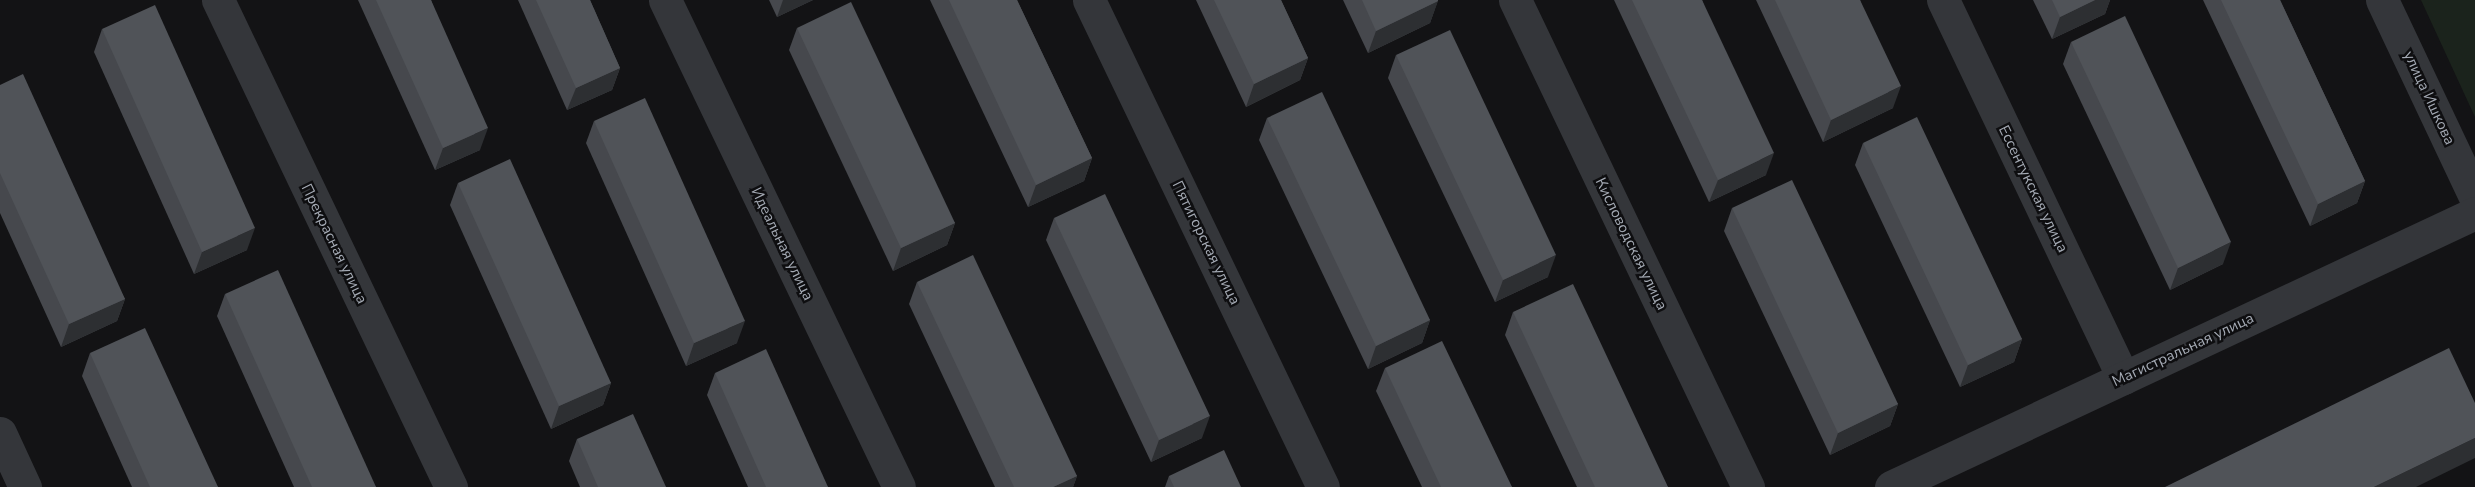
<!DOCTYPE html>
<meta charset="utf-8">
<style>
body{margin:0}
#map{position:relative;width:2475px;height:487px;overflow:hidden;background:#131315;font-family:"Nunito Sans",sans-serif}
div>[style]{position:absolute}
.green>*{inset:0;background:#1b231c}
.street>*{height:33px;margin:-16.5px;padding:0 16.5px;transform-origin:16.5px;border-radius:16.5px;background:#34363a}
.wall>*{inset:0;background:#46484d}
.shaded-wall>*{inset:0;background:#2d2f32}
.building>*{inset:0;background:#505358}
span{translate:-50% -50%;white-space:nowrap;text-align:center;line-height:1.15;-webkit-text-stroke:5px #0e0e10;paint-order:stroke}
.street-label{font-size:15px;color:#a5abb5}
</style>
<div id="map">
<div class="green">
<div style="clip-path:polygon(2421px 0,2475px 0,2475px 117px)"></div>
</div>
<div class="street">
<div style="left:218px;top:0;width:540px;rotate:64.43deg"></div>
<div style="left:665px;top:0;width:540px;rotate:64.34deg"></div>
<div style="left:1089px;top:0;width:540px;rotate:64.34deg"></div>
<div style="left:1515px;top:0;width:540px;rotate:64.43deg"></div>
<div style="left:1943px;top:0;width:419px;rotate:64.5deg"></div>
<div style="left:2382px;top:0;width:218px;rotate:64.7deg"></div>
<div style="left:0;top:433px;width:60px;rotate:65.2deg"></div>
<div style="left:1891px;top:487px;width:645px;rotate:-25.13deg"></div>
</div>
<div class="wall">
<div style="clip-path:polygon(358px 0,431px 0,480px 150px,435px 170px)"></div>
<div style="clip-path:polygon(518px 0,590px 0,620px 68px,612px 90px,567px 110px)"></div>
<div style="clip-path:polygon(769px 0,813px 0,777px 17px)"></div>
<div style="clip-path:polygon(930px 0,1017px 0,1092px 158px,1084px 181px,1028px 207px)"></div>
<div style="clip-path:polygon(1196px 0,1281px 0,1308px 58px,1300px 80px,1246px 107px)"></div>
<div style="clip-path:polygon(1343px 0,1438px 0,1430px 23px,1368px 53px)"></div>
<div style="clip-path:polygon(1614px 0,1702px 0,1766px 175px,1709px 202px)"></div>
<div style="clip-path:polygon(1756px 0,1860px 0,1893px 108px,1823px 142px)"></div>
<div style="clip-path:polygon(2033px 0,2110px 0,2105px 14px,2052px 39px)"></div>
<div style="clip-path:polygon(2203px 0,2280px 0,2365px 181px,2357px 203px,2310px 226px)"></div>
<div style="clip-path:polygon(797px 28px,955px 223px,947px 245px,893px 271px,789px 50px)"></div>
<div style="clip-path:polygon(102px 29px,247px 250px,194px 274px,94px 52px)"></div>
<div style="clip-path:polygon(2071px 42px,2223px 264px,2170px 290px,2063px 64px)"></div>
<div style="clip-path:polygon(1396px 55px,1548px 277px,1495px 302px,1388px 78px)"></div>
<div style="clip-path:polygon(0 85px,125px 299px,117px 321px,61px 347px,0 213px)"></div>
<div style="clip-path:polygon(1267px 118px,1430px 320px,1422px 343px,1368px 369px,1259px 140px)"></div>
<div style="clip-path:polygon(594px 121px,737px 343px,686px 366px,586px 143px)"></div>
<div style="clip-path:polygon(1863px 143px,2022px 339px,2014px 362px,1960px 387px,1855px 165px)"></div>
<div style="clip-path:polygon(458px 183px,611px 383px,603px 405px,551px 429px,450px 205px)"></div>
<div style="clip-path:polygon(1732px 208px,1898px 404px,1890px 426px,1830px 455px,1724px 231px)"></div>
<div style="clip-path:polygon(1054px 218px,1202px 438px,1151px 462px,1046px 240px)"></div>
<div style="clip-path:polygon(917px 282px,1077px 476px,1073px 487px,995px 487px,909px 304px)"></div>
<div style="clip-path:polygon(225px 294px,376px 487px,294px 487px,217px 316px)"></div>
<div style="clip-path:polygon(1513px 312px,1668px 487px,1577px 487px,1505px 335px)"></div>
<div style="clip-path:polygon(90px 353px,218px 487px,132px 487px,82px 376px)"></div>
<div style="clip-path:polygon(1385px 368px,1512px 487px,1422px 487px,1376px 391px)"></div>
<div style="clip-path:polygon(715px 373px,828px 487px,748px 487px,707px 395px)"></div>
<div style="clip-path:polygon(577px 439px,666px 487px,580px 487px,569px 461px)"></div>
<div style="clip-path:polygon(1169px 476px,1241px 487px,1165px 487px)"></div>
</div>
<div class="shaded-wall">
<div style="clip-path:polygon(783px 0,813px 0,777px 17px)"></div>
<div style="clip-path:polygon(2095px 0,2110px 0,2105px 14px,2052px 39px,2060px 17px)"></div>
<div style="clip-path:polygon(1438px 1px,1430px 23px,1368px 53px,1376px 31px)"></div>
<div style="clip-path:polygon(1308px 58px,1300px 80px,1246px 107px,1254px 84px)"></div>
<div style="clip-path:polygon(620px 68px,612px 90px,567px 110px,576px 88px)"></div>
<div style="clip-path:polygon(1901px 86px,1893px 108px,1823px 142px,1831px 120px)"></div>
<div style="clip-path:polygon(488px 128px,480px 150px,435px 170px,443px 148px)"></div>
<div style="clip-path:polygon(1774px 153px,1766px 175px,1709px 202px,1718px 180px)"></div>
<div style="clip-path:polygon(1092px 158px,1084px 181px,1028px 207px,1036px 185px)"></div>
<div style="clip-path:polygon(2365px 181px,2357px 203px,2310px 226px,2318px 204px)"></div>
<div style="clip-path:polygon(955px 223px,947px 245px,893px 271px,901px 248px)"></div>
<div style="clip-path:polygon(255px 228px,247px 250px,194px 274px,202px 252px)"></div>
<div style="clip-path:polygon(2231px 242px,2223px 264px,2170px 290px,2178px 268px)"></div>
<div style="clip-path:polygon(1556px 255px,1548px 277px,1495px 302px,1503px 280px)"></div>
<div style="clip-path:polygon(125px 299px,117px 321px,61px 347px,69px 324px)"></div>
<div style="clip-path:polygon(1430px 320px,1422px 343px,1368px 369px,1376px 346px)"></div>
<div style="clip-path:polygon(745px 321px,737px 343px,686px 366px,694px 343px)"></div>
<div style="clip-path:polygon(2022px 339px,2014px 362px,1960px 387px,1968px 365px)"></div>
<div style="clip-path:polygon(611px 383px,603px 405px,551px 429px,559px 406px)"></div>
<div style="clip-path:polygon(1898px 404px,1890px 426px,1830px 455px,1838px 433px)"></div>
<div style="clip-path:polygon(1210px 416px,1202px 438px,1151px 462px,1159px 440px)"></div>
<div style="clip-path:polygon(2475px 438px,2475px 458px,2416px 487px,2374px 487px)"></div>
<div style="clip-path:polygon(1077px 476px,1073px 487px,1053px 487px)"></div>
</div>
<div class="building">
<div style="clip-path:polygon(376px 0,431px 0,488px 128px,443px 148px)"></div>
<div style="clip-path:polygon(536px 0,590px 0,620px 68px,576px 88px)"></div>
<div style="clip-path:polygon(949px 0,1017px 0,1092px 158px,1036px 185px)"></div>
<div style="clip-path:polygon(1214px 0,1281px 0,1308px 58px,1254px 84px)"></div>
<div style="clip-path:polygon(1362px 0,1438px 0,1438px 1px,1376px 31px)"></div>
<div style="clip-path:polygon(1632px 0,1702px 0,1774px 153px,1718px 180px)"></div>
<div style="clip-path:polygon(1775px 0,1860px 0,1901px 86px,1831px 120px)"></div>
<div style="clip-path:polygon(2052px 0,2095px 0,2060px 17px)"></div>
<div style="clip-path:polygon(2221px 0,2280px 0,2365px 181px,2318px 204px)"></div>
<div style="clip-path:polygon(851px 2px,955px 223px,901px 248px,797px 28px)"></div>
<div style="clip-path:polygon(155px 5px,255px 228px,202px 252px,102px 29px)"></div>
<div style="clip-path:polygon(2125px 16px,2231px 242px,2178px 268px,2071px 42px)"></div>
<div style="clip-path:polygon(1450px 30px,1556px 255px,1503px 280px,1396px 55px)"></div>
<div style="clip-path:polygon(23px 74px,125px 299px,69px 324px,0 173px,0 85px)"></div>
<div style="clip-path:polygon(1322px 92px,1430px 320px,1376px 346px,1267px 118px)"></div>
<div style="clip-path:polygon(645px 98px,745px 321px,694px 343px,594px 121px)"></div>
<div style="clip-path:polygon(1917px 117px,2022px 339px,1968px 365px,1863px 143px)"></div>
<div style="clip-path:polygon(510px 159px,611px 383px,559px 406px,458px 183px)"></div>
<div style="clip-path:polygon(1792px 180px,1898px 404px,1838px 433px,1732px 208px)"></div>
<div style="clip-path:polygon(1105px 194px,1210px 416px,1159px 440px,1054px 218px)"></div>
<div style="clip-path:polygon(973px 255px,1077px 476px,1053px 487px,1014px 487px,917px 282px)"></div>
<div style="clip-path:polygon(278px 270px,376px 487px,312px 487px,225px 294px)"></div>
<div style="clip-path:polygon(1573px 284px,1668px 487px,1595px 487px,1513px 312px)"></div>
<div style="clip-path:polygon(145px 328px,218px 487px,150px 487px,90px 353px)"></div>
<div style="clip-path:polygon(1442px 341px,1512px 487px,1441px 487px,1385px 368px)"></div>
<div style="clip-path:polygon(2449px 348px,2475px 403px,2475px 438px,2374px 487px,2165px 487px)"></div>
<div style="clip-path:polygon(766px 349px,828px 487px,766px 487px,715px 373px)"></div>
<div style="clip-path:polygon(633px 414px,666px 487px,598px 487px,577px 439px)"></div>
<div style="clip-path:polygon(1224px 450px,1241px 487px,1174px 487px,1169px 476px)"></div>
</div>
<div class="street-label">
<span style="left:2429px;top:98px;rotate:65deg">улица Ишкова</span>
<span style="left:2033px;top:189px;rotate:64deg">Ессентукская улица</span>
<span style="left:1206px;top:243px;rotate:64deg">Пятигорская улица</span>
<span style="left:334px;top:244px;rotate:64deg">Прекрасная улица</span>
<span style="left:782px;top:244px;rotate:64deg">Идеальная улица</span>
<span style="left:1631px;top:244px;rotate:64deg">Кисловодская улица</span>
<span style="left:2183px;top:350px;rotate:-25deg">Магистральная улица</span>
</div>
</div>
